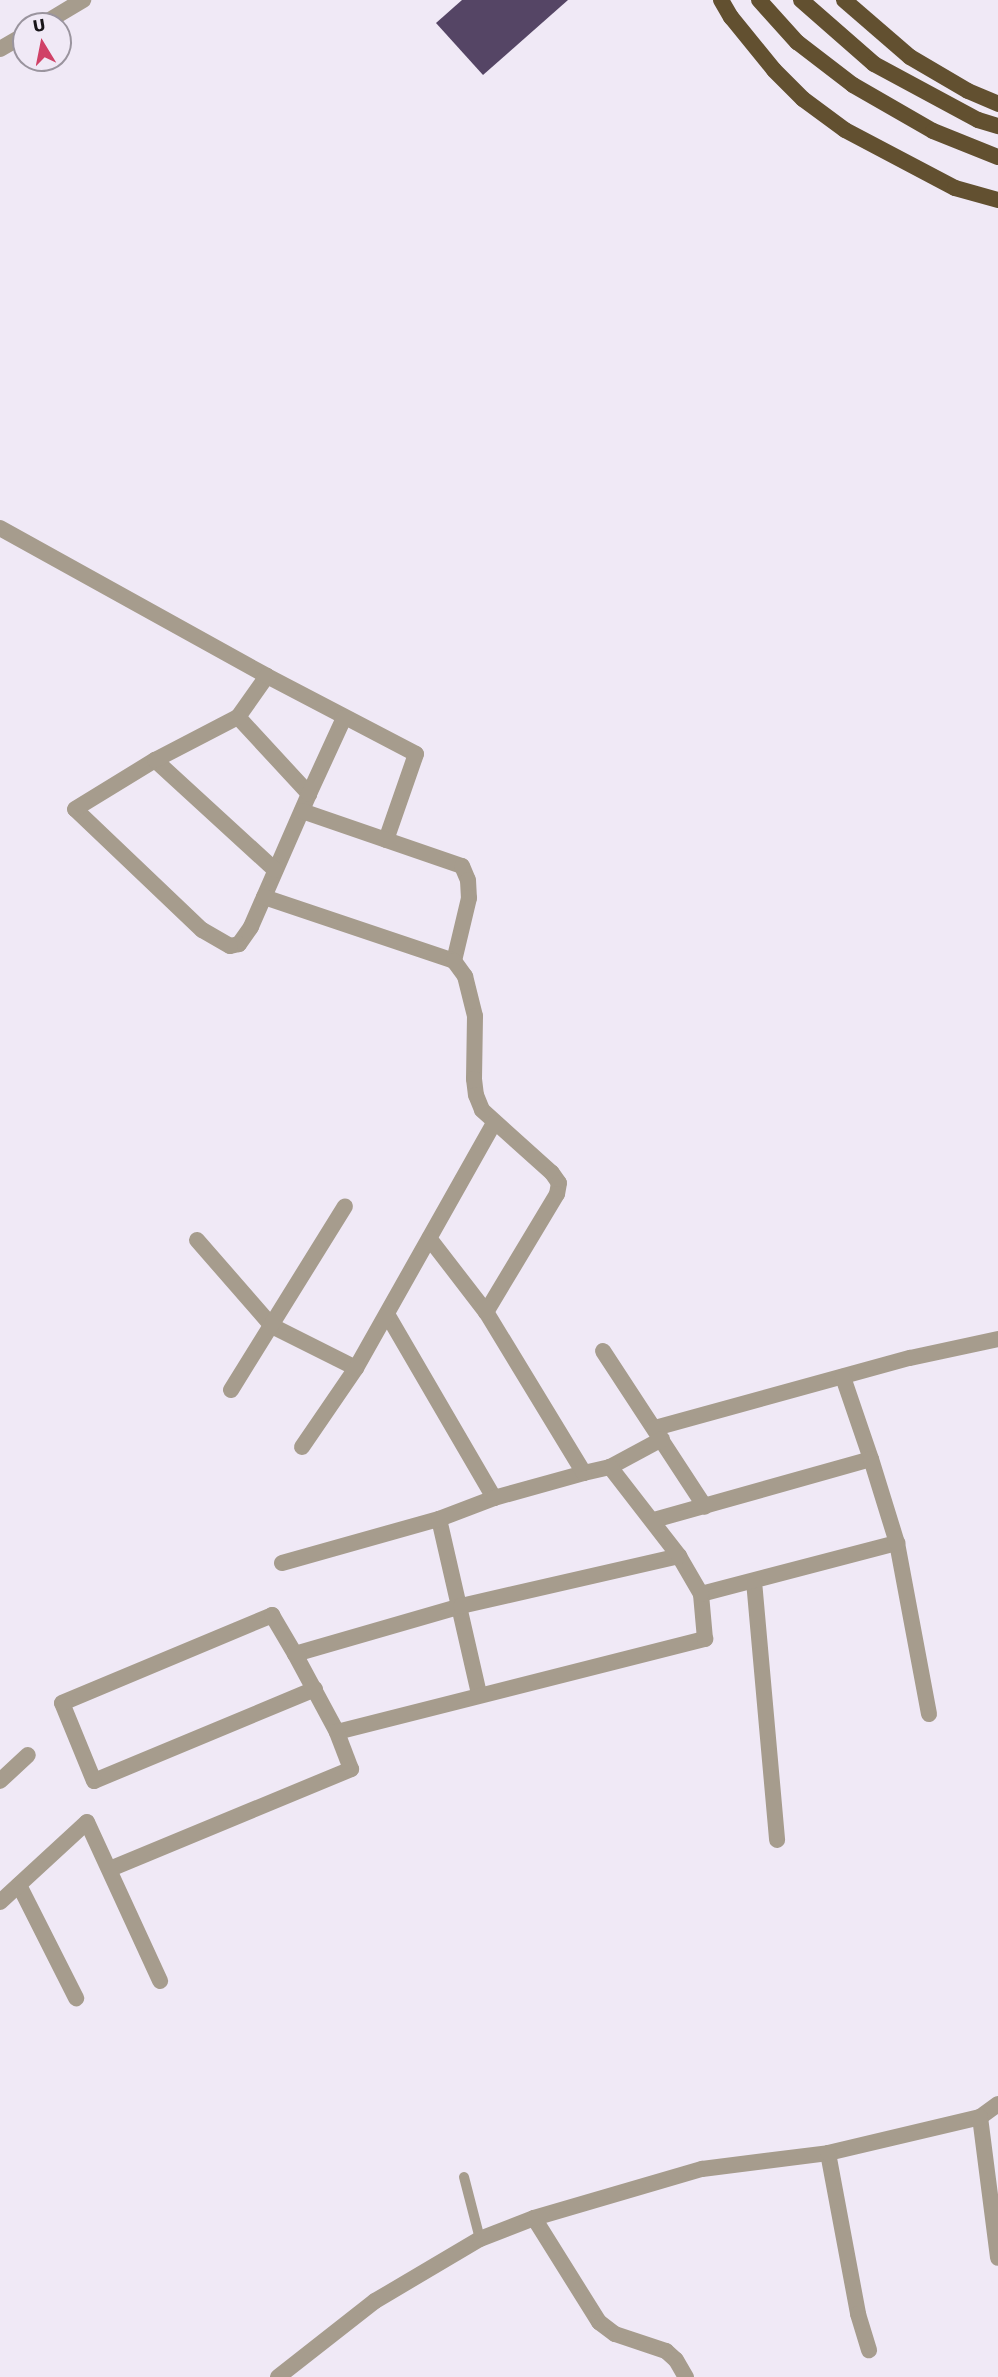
<!DOCTYPE html>
<style>
body{margin:0}
#map{position:relative;width:998px;height:2377px;overflow:hidden;background:#f0e9f6;font-family:"DejaVu Sans",sans-serif}
div>[style]{position:absolute}
.building>*{inset:0;background:#554565}
.service>*{height:10px;margin:-5px;padding:0 5px;transform-origin:5px;border-radius:5px;background:#a69c8d}
.minor>*{height:16px;margin:-8px;padding:0 8px;transform-origin:8px;border-radius:8px;background:#a69c8d}
.tertiary>*{height:16px;margin:-8px;padding:0 8px;transform-origin:8px;border-radius:8px;background:#a69c8d}
.trunk>*{height:16px;margin:-8px;padding:0 8px;transform-origin:8px;border-radius:8px;background:#625030}
span{translate:-50% -50%;white-space:nowrap;text-align:center;line-height:1.15;-webkit-text-stroke:6px #f0e9f6;paint-order:stroke}
.north{position:absolute;left:12px;top:12px;width:60px;height:60px;box-sizing:border-box;background:#f0e9f6;border:2px solid #9a949e;border-radius:50%;rotate:350deg;font-size:16px;font-weight:700;line-height:24px;text-align:center;color:#181519}
.north::after{content:'';display:block;margin:auto;width:21px;height:27px;background:#d04167;clip-path:polygon(50% 0,100% 100%,50% 72%,0 100%)}
</style>
<div id="map">
<div class="building">
<div style="clip-path:polygon(462px 0,568px 0,483px 75px,436px 23px)"></div>
</div>
<div class="service">
<div style="left:464px;top:2177px;width:64px;rotate:75.5deg"></div>
</div>
<div class="minor">
<div style="left:0;top:528px;width:305px;rotate:29deg"></div>
<div style="left:267px;top:676px;width:50px;rotate:125.3deg"></div>
<div style="left:238px;top:717px;width:105px;rotate:47.3deg"></div>
<div style="left:309px;top:794px;width:145px;rotate:113.6deg"></div>
<div style="left:251px;top:927px;width:21px;rotate:125deg"></div>
<div style="left:239px;top:944px;width:9px;rotate:167deg"></div>
<div style="left:230px;top:946px;width:32px;rotate:-150deg"></div>
<div style="left:202px;top:930px;width:175px;rotate:-136.4deg"></div>
<div style="left:75px;top:809px;width:94px;rotate:-31.5deg"></div>
<div style="left:155px;top:760px;width:163px;rotate:42.5deg"></div>
<div style="left:267px;top:676px;width:168px;rotate:27.6deg"></div>
<div style="left:416px;top:754px;width:91px;rotate:109.2deg"></div>
<div style="left:155px;top:760px;width:93px;rotate:-27.4deg"></div>
<div style="left:309px;top:794px;width:84px;rotate:-65.3deg"></div>
<div style="left:302px;top:811px;width:169px;rotate:19deg"></div>
<div style="left:462px;top:866px;width:15px;rotate:67deg"></div>
<div style="left:468px;top:880px;width:18px;rotate:87deg"></div>
<div style="left:469px;top:898px;width:65px;rotate:103.4deg"></div>
<div style="left:264px;top:897px;width:200px;rotate:18.6deg"></div>
<div style="left:454px;top:961px;width:19px;rotate:54deg"></div>
<div style="left:465px;top:976px;width:41px;rotate:76deg"></div>
<div style="left:475px;top:1016px;width:63px;rotate:90.9deg"></div>
<div style="left:474px;top:1079px;width:16px;rotate:83deg"></div>
<div style="left:476px;top:1095px;width:16px;rotate:68deg"></div>
<div style="left:482px;top:1110px;width:94px;rotate:42deg"></div>
<div style="left:552px;top:1173px;width:12px;rotate:55deg"></div>
<div style="left:559px;top:1183px;width:11px;rotate:100deg"></div>
<div style="left:557px;top:1194px;width:138px;rotate:121deg"></div>
<div style="left:197px;top:1240px;width:114px;rotate:48.9deg"></div>
<div style="left:272px;top:1326px;width:94px;rotate:26.6deg"></div>
<div style="left:387px;top:1314px;width:213px;rotate:59.8deg"></div>
<div style="left:603px;top:1351px;width:186px;rotate:56.8deg"></div>
<div style="left:231px;top:1390px;width:216px;rotate:-58.2deg"></div>
<div style="left:655px;top:1428px;width:264px;rotate:-15.4deg"></div>
<div style="left:910px;top:1358px;width:90px;rotate:-12.2deg"></div>
<div style="left:302px;top:1447px;width:96px;rotate:-55.6deg"></div>
<div style="left:356px;top:1368px;width:281px;rotate:-60.6deg"></div>
<div style="left:610px;top:1467px;width:59px;rotate:-28.3deg"></div>
<div style="left:439px;top:1519px;width:180px;rotate:77.1deg"></div>
<div style="left:654px;top:1520px;width:225px;rotate:-15.7deg"></div>
<div style="left:871px;top:1459px;width:87px;rotate:-108.9deg"></div>
<div style="left:897px;top:1543px;width:174px;rotate:79.4deg"></div>
<div style="left:282px;top:1563px;width:163px;rotate:-15.7deg"></div>
<div style="left:439px;top:1519px;width:59px;rotate:-20.9deg"></div>
<div style="left:494px;top:1498px;width:93px;rotate:-15.5deg"></div>
<div style="left:754px;top:1581px;width:260px;rotate:84.9deg"></div>
<div style="left:701px;top:1594px;width:203px;rotate:-14.6deg"></div>
<div style="left:897px;top:1543px;width:88px;rotate:-107.2deg"></div>
<div style="left:295px;top:1654px;width:173px;rotate:-16.1deg"></div>
<div style="left:461px;top:1606px;width:224px;rotate:-12.9deg"></div>
<div style="left:315px;top:1689px;width:239px;rotate:157.4deg"></div>
<div style="left:94px;top:1781px;width:84px;rotate:-112.3deg"></div>
<div style="left:62px;top:1703px;width:228px;rotate:-22.7deg"></div>
<div style="left:272px;top:1615px;width:45px;rotate:59.5deg"></div>
<div style="left:295px;top:1654px;width:89px;rotate:61.7deg"></div>
<div style="left:337px;top:1732px;width:380px;rotate:-14.2deg"></div>
<div style="left:705px;top:1639px;width:45px;rotate:-95.1deg"></div>
<div style="left:701px;top:1594px;width:44px;rotate:-120.1deg"></div>
<div style="left:679px;top:1556px;width:113px;rotate:-127.8deg"></div>
<div style="left:610px;top:1467px;width:27px;rotate:167deg"></div>
<div style="left:584px;top:1473px;width:188px;rotate:-121.3deg"></div>
<div style="left:486px;top:1312px;width:93px;rotate:-127.6deg"></div>
<div style="left:0;top:1781px;width:38px;rotate:-43deg"></div>
<div style="left:110px;top:1869px;width:261px;rotate:-22.5deg"></div>
<div style="left:351px;top:1769px;width:40px;rotate:-111deg"></div>
<div style="left:19px;top:1885px;width:127px;rotate:63.2deg"></div>
<div style="left:0;top:1902px;width:118px;rotate:-42.6deg"></div>
<div style="left:87px;top:1822px;width:175px;rotate:65.3deg"></div>
<div style="left:998px;top:2104px;width:22px;rotate:144deg"></div>
<div style="left:980px;top:2117px;width:142px;rotate:82.7deg"></div>
<div style="left:828px;top:2153px;width:164px;rotate:79.4deg"></div>
<div style="left:858px;top:2314px;width:38px;rotate:73deg"></div>
<div style="left:534px;top:2218px;width:123px;rotate:58deg"></div>
<div style="left:599px;top:2322px;width:20px;rotate:37deg"></div>
<div style="left:615px;top:2334px;width:54px;rotate:18.4deg"></div>
<div style="left:666px;top:2351px;width:13px;rotate:42deg"></div>
<div style="left:676px;top:2360px;width:20px;rotate:60deg"></div>
<div style="left:278px;top:2377px;width:123px;rotate:-38.1deg"></div>
<div style="left:375px;top:2301px;width:122px;rotate:-30.6deg"></div>
<div style="left:480px;top:2239px;width:58px;rotate:-21.3deg"></div>
<div style="left:534px;top:2218px;width:175px;rotate:-16.3deg"></div>
<div style="left:702px;top:2169px;width:127px;rotate:-7.2deg"></div>
<div style="left:828px;top:2153px;width:156px;rotate:-13.3deg"></div>
</div>
<div class="tertiary">
<div style="left:43px;top:24px;width:47px;rotate:-31deg"></div>
<div style="left:0;top:49px;width:28px;rotate:-30deg"></div>
</div>
<div class="trunk">
<div style="left:721px;top:0;width:20px;rotate:60deg"></div>
<div style="left:731px;top:17px;width:68px;rotate:50.9deg"></div>
<div style="left:774px;top:70px;width:41px;rotate:45deg"></div>
<div style="left:803px;top:99px;width:52px;rotate:36.4deg"></div>
<div style="left:845px;top:130px;width:124px;rotate:27.8deg"></div>
<div style="left:955px;top:188px;width:45px;rotate:15.6deg"></div>
<div style="left:759px;top:0;width:57px;rotate:47.9deg"></div>
<div style="left:797px;top:42px;width:71px;rotate:37.5deg"></div>
<div style="left:853px;top:85px;width:92px;rotate:29.9deg"></div>
<div style="left:933px;top:131px;width:70px;rotate:21.8deg"></div>
<div style="left:801px;top:0;width:97px;rotate:41.2deg"></div>
<div style="left:874px;top:64px;width:118px;rotate:28.3deg"></div>
<div style="left:978px;top:120px;width:21px;rotate:17deg"></div>
<div style="left:844px;top:0;width:87px;rotate:40.8deg"></div>
<div style="left:910px;top:57px;width:67px;rotate:30.4deg"></div>
<div style="left:968px;top:91px;width:33px;rotate:23deg"></div>
</div>
<div class="north">U</div>
</div>
